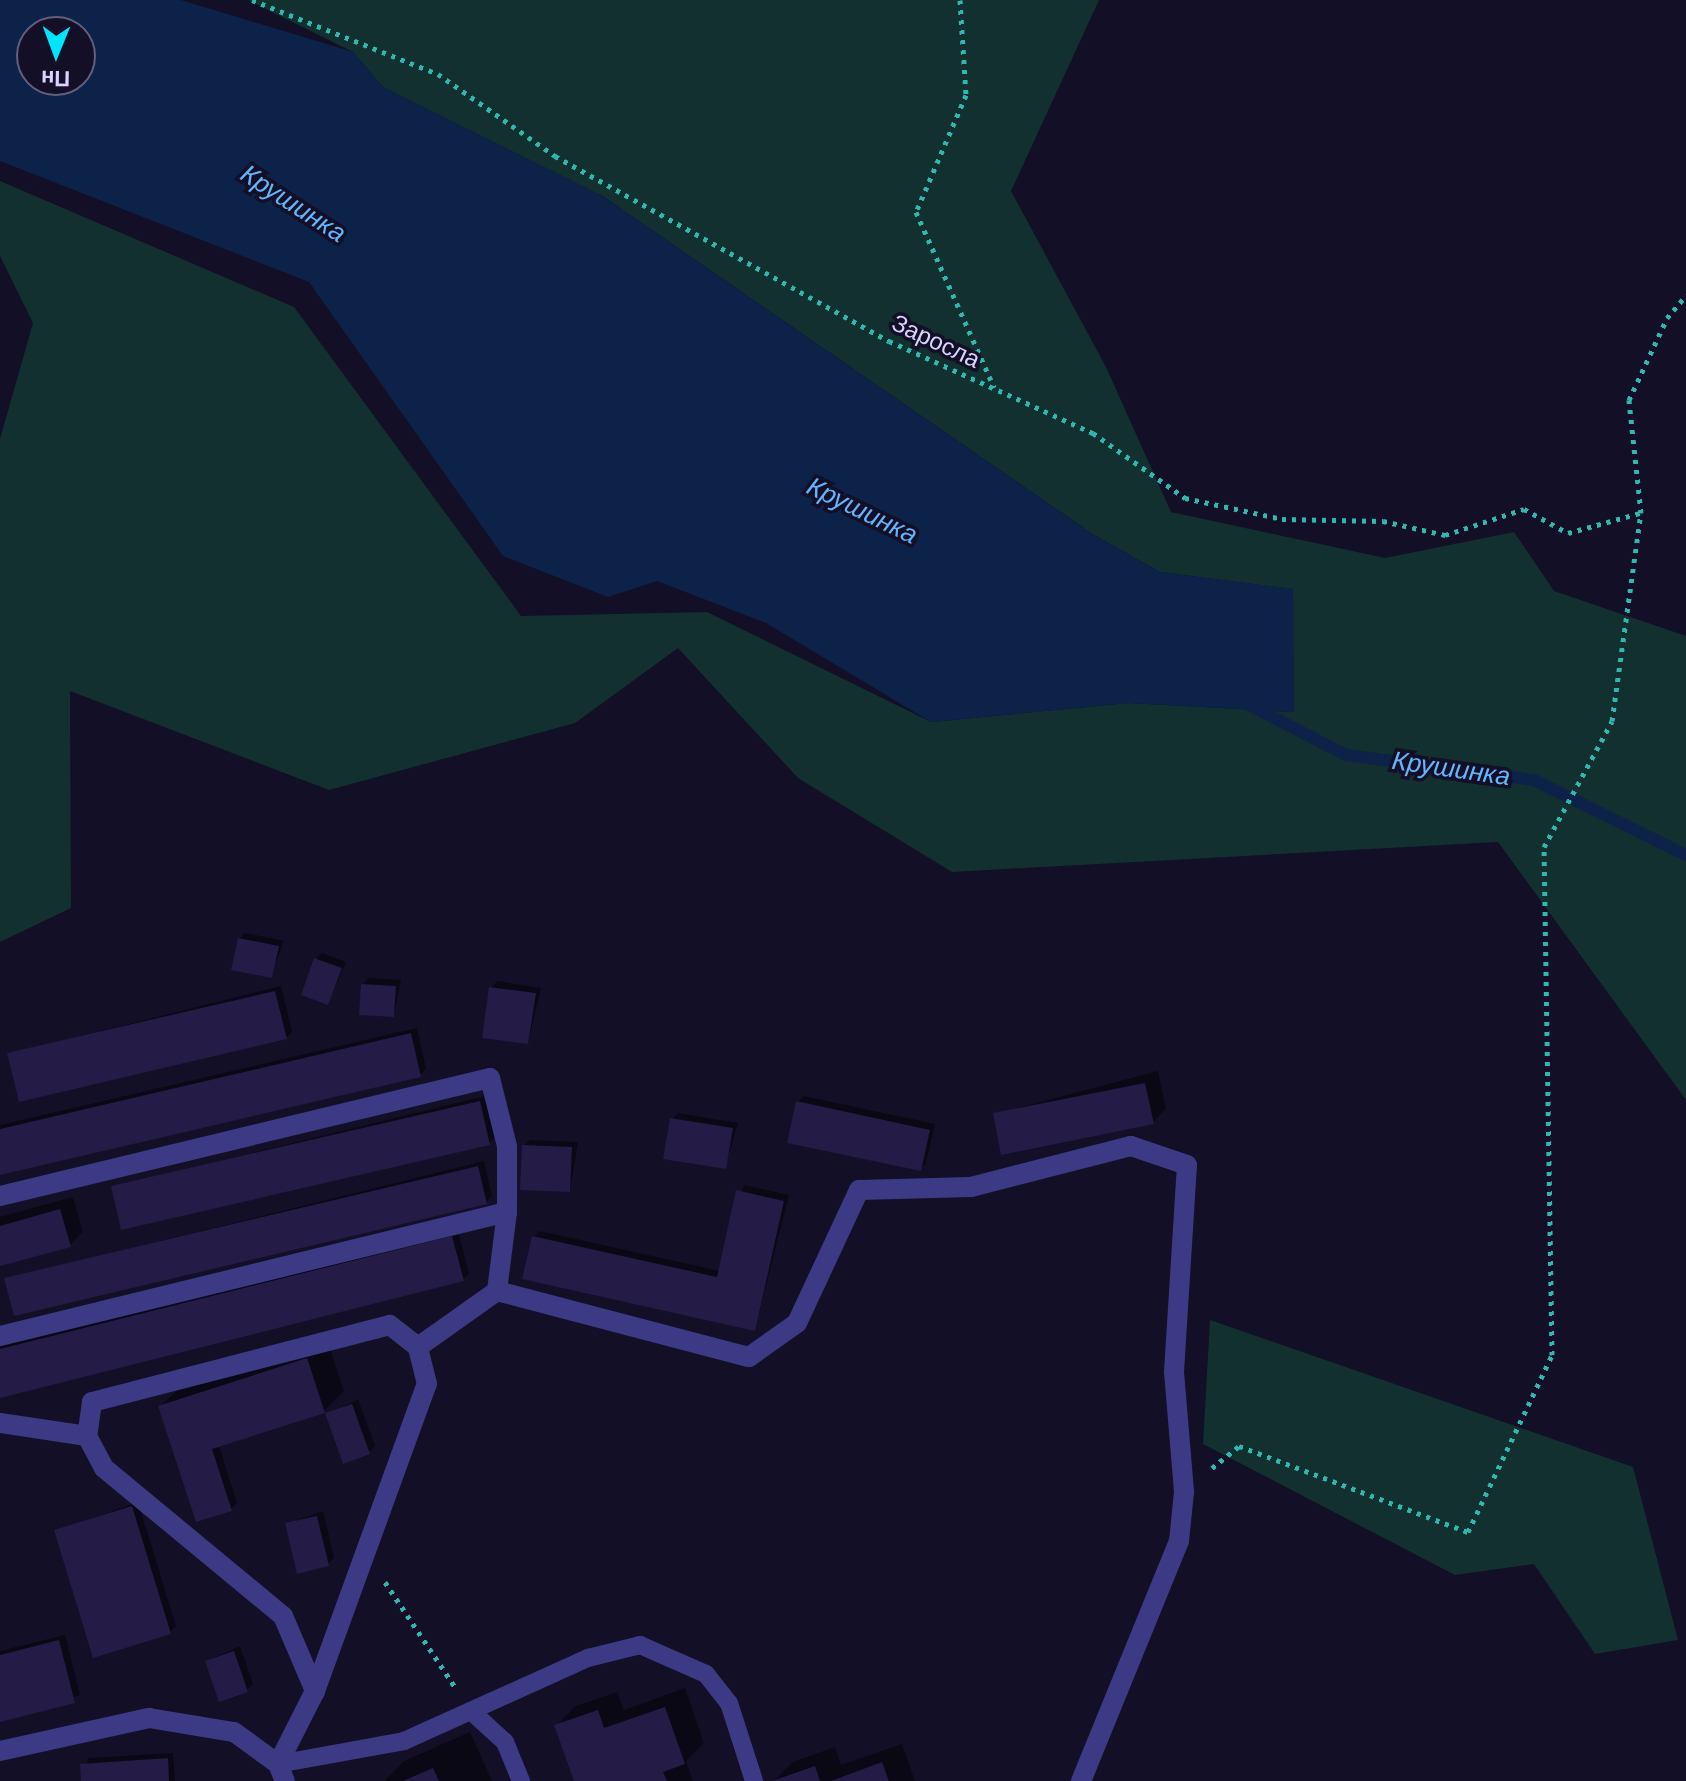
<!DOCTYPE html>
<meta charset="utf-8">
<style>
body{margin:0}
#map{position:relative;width:1686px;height:1781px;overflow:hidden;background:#130f26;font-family:"DM Sans",sans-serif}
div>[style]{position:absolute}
.green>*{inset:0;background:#12302f}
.water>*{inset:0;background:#0c2248}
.shadow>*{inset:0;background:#0007}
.stream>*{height:12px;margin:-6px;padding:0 6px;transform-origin:6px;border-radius:6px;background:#0c2248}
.building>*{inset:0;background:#241b47}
.path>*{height:5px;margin-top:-2.5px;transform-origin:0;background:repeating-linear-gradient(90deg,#2fb8b0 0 4px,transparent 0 10px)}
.lane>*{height:18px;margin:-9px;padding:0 9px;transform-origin:9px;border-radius:9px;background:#3d3a85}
.street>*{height:20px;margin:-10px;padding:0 10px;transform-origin:10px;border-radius:10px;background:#3d3a85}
span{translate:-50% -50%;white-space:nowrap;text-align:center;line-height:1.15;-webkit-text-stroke:7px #130f26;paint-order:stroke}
.street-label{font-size:24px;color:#d9d4ff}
.water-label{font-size:26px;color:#62b6ff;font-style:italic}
.north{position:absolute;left:16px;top:16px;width:80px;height:80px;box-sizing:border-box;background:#130f26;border:2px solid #625e7d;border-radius:50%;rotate:181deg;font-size:22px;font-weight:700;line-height:32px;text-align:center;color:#d9d4ff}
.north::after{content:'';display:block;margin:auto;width:28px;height:36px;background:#00e5ff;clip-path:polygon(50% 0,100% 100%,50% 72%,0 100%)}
</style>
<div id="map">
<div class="green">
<div style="clip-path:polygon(248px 0,1099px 0,1011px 191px,1106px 367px,1171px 512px,1385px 558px,1514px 532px,1554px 591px,1686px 636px,1686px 1100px,1498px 842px,952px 872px,798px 778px,678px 648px,575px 723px,329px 790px,70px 691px,71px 908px,0 942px,0 439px,33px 323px,0 256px,0 181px,294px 307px,521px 616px,707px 612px,931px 722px,1129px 703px,1294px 712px,1292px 589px,1160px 572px,1094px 535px,604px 197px,383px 87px,353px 52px)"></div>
<div style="clip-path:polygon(1210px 1320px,1633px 1467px,1678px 1640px,1595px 1654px,1534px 1564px,1455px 1575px,1203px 1444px)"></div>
</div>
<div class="water">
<div style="clip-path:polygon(evenodd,0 0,181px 0,353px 52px,383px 87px,604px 197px,1094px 535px,1160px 572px,1293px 589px,1294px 712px,1129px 703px,931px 722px,766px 623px,657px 581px,608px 597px,503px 556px,309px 282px,0 161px,0 0,32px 32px,80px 32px,80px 80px,32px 80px,32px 32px)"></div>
</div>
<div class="shadow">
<div style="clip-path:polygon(245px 933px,284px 941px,271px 976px,239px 939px)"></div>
<div style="clip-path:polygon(322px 953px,346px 962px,328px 1003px,316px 959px)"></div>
<div style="clip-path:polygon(369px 978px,401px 980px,394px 1015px,362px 985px)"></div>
<div style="clip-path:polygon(497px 981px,541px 988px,528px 1042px,491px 988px)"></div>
<div style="clip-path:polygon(281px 986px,292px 1032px,286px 1038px,9px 1054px)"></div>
<div style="clip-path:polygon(417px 1028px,426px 1069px,420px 1075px,0 1173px,0 1125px)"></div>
<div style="clip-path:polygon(1158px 1071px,1166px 1109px,1153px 1122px,995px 1114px)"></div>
<div style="clip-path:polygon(485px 1096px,495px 1137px,489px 1143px,113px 1187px)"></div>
<div style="clip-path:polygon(804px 1096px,935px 1124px,926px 1163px,920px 1169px,798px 1102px)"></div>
<div style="clip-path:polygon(678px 1113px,738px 1123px,725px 1167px,672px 1119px)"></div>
<div style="clip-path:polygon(530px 1140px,578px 1142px,570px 1190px,524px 1146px)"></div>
<div style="clip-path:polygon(484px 1161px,492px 1196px,486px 1202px,7px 1279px)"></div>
<div style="clip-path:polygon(744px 1185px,789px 1195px,755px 1329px,534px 1237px,540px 1231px,720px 1271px)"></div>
<div style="clip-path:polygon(73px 1197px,83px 1232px,70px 1245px,0 1264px,0 1217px)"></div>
<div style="clip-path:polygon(458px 1231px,469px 1274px,463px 1280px,0 1395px,0 1345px)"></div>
<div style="clip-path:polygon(327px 1339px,344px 1391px,324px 1411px,219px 1446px,237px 1503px,231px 1509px,160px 1407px,180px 1387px)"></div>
<div style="clip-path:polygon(358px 1399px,375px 1446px,369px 1452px,328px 1414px)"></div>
<div style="clip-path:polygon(138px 1502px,176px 1626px,170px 1632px,57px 1531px)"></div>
<div style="clip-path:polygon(323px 1511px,334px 1558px,328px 1564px,287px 1524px)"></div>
<div style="clip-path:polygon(65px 1635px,80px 1695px,0 1720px,0 1651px)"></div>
<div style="clip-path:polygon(240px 1646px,253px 1684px,247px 1690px,207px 1661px)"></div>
<div style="clip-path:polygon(685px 1688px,704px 1743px,686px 1761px,693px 1781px,576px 1781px,556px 1726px,576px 1706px,617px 1692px,624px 1710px)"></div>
<div style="clip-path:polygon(470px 1732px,492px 1781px,384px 1781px,404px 1761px)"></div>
<div style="clip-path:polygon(902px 1744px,915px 1781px,774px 1781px,793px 1762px,835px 1747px,841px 1765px)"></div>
<div style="clip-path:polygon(173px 1753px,175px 1781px,83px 1781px,88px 1758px)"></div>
</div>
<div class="stream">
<div style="left:1245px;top:703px;width:114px;rotate:27.2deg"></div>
<div style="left:1346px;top:755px;width:190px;rotate:7.6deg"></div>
<div style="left:1534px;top:780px;width:169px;rotate:26.3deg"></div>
</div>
<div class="building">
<div style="clip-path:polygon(238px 938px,279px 946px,272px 978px,231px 970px)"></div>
<div style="clip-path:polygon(314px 958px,342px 968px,328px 1005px,301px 995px)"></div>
<div style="clip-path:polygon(361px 984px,396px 986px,394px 1017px,359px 1015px)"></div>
<div style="clip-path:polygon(489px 987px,536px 993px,528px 1044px,482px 1038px)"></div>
<div style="clip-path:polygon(275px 991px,287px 1039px,19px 1102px,7px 1053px)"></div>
<div style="clip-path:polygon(411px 1033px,421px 1077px,0 1175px,0 1129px)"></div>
<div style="clip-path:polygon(1145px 1083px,1154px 1124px,1001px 1155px,993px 1113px)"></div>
<div style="clip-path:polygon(480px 1101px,490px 1145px,121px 1230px,111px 1186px)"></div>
<div style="clip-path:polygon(796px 1101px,930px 1130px,921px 1171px,787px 1143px)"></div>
<div style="clip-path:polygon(670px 1118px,733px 1128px,726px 1169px,663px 1159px)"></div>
<div style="clip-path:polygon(522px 1145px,572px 1147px,570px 1192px,520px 1190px)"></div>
<div style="clip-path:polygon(478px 1166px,487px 1204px,14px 1316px,4px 1278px)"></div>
<div style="clip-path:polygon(736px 1190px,784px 1201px,755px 1331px,522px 1279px,532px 1236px,717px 1277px)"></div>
<div style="clip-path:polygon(60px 1209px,71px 1247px,0 1266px,0 1226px)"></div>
<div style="clip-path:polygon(452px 1236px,464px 1281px,0 1398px,0 1349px)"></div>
<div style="clip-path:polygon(307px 1358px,325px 1413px,212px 1449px,232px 1511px,196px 1522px,158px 1406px)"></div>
<div style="clip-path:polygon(352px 1404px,370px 1454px,343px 1464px,325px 1413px)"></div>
<div style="clip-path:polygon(132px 1506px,171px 1634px,93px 1658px,54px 1530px)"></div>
<div style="clip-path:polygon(317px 1516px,329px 1566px,297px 1574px,285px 1523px)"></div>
<div style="clip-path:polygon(59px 1640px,75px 1703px,0 1722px,0 1655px)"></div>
<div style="clip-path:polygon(234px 1651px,248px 1692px,219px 1702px,205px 1661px)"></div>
<div style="clip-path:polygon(665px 1707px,685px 1764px,663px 1772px,667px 1781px,574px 1781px,554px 1725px,598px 1710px,604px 1728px)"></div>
<div style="clip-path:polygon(168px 1758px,169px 1781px,81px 1781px,80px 1764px)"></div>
<div style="clip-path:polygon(882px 1762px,889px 1781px,831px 1781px)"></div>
<div style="clip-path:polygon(815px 1766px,820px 1781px,772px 1781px)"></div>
<div style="clip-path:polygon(433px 1768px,439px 1781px,403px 1781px)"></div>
</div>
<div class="path">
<div style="left:252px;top:0;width:200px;rotate:21.7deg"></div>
<div style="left:438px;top:74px;width:143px;rotate:35deg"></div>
<div style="left:555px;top:156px;width:382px;rotate:29deg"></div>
<div style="left:889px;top:341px;width:224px;rotate:24.3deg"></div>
<div style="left:1093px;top:433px;width:113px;rotate:35.2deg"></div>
<div style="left:1185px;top:498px;width:99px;rotate:12.2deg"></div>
<div style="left:1282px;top:519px;width:101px;rotate:1.1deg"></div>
<div style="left:1383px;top:521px;width:64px;rotate:12.7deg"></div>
<div style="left:1445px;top:535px;width:83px;rotate:-18.2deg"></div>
<div style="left:1524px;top:509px;width:50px;rotate:28.6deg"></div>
<div style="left:1568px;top:533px;width:75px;rotate:-15.5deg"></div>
<div style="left:960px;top:0;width:95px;rotate:86.4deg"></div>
<div style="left:966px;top:95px;width:127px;rotate:113.1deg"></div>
<div style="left:916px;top:212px;width:192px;rotate:66deg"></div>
<div style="left:1212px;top:1468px;width:35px;rotate:-39deg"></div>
<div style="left:1239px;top:1446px;width:245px;rotate:20.6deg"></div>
<div style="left:1468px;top:1532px;width:196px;rotate:-64.6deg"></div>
<div style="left:1552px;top:1355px;width:508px;rotate:-90.9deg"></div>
<div style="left:1544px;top:847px;width:143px;rotate:-61.6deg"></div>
<div style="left:1612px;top:721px;width:210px;rotate:-82.1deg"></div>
<div style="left:1641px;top:513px;width:114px;rotate:-96.1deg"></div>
<div style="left:1629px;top:400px;width:90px;rotate:-65.1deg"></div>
<div style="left:1667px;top:318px;width:30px;rotate:-50deg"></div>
<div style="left:385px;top:1582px;width:126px;rotate:56.3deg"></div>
</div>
<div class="lane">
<div style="left:471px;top:1711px;width:46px;rotate:42.4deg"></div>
<div style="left:505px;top:1742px;width:42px;rotate:67.7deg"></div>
<div style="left:278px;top:1764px;width:128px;rotate:-10.3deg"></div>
<div style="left:404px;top:1741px;width:202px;rotate:-24.3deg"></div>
<div style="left:588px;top:1658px;width:54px;rotate:-14deg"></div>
<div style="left:640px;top:1645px;width:72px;rotate:23.7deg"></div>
<div style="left:706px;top:1674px;width:37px;rotate:52deg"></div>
<div style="left:729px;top:1703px;width:82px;rotate:72.2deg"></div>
</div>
<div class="street">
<div style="left:0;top:1196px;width:504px;rotate:-13.54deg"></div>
<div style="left:490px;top:1078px;width:70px;rotate:76deg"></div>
<div style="left:507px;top:1146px;width:66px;rotate:90deg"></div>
<div style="left:507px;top:1212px;width:522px;rotate:166.26deg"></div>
<div style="left:497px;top:1291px;width:80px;rotate:-82.8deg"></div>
<div style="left:418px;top:1347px;width:97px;rotate:-35.3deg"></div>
<div style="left:497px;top:1291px;width:260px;rotate:14.7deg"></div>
<div style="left:749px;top:1357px;width:59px;rotate:-35.3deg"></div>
<div style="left:797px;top:1323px;width:147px;rotate:-65deg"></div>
<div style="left:859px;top:1190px;width:112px;rotate:-1.5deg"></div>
<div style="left:971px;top:1187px;width:165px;rotate:-14.4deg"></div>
<div style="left:1131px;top:1146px;width:59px;rotate:18.7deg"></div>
<div style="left:1187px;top:1165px;width:207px;rotate:93.6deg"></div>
<div style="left:1174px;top:1372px;width:120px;rotate:85.2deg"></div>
<div style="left:1184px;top:1492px;width:49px;rotate:95.8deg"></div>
<div style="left:1179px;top:1541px;width:259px;rotate:112.2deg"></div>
<div style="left:0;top:1423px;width:88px;rotate:8.5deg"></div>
<div style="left:0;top:1751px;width:153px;rotate:-12.5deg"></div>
<div style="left:149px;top:1718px;width:86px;rotate:9.4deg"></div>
<div style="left:234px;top:1732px;width:54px;rotate:36deg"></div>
<div style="left:278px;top:1764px;width:18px;rotate:68deg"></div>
<div style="left:278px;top:1764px;width:82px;rotate:-63.1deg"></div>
<div style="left:315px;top:1691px;width:327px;rotate:-70deg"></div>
<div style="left:427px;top:1384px;width:38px;rotate:-104deg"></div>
<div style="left:418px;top:1347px;width:36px;rotate:-142deg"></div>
<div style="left:390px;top:1325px;width:308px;rotate:165.5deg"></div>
<div style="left:92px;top:1402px;width:34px;rotate:98deg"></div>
<div style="left:87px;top:1436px;width:36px;rotate:62deg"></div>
<div style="left:104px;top:1468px;width:232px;rotate:39.6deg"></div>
<div style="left:283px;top:1616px;width:82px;rotate:66.9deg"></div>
</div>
<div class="street-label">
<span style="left:936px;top:341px;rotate:25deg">Заросла</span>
</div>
<div class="water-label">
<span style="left:293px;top:204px;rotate:33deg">Крушинка</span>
<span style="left:862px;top:511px;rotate:26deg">Крушинка</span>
<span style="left:1451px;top:769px;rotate:8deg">Крушинка</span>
</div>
<div class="north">Пн</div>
</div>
